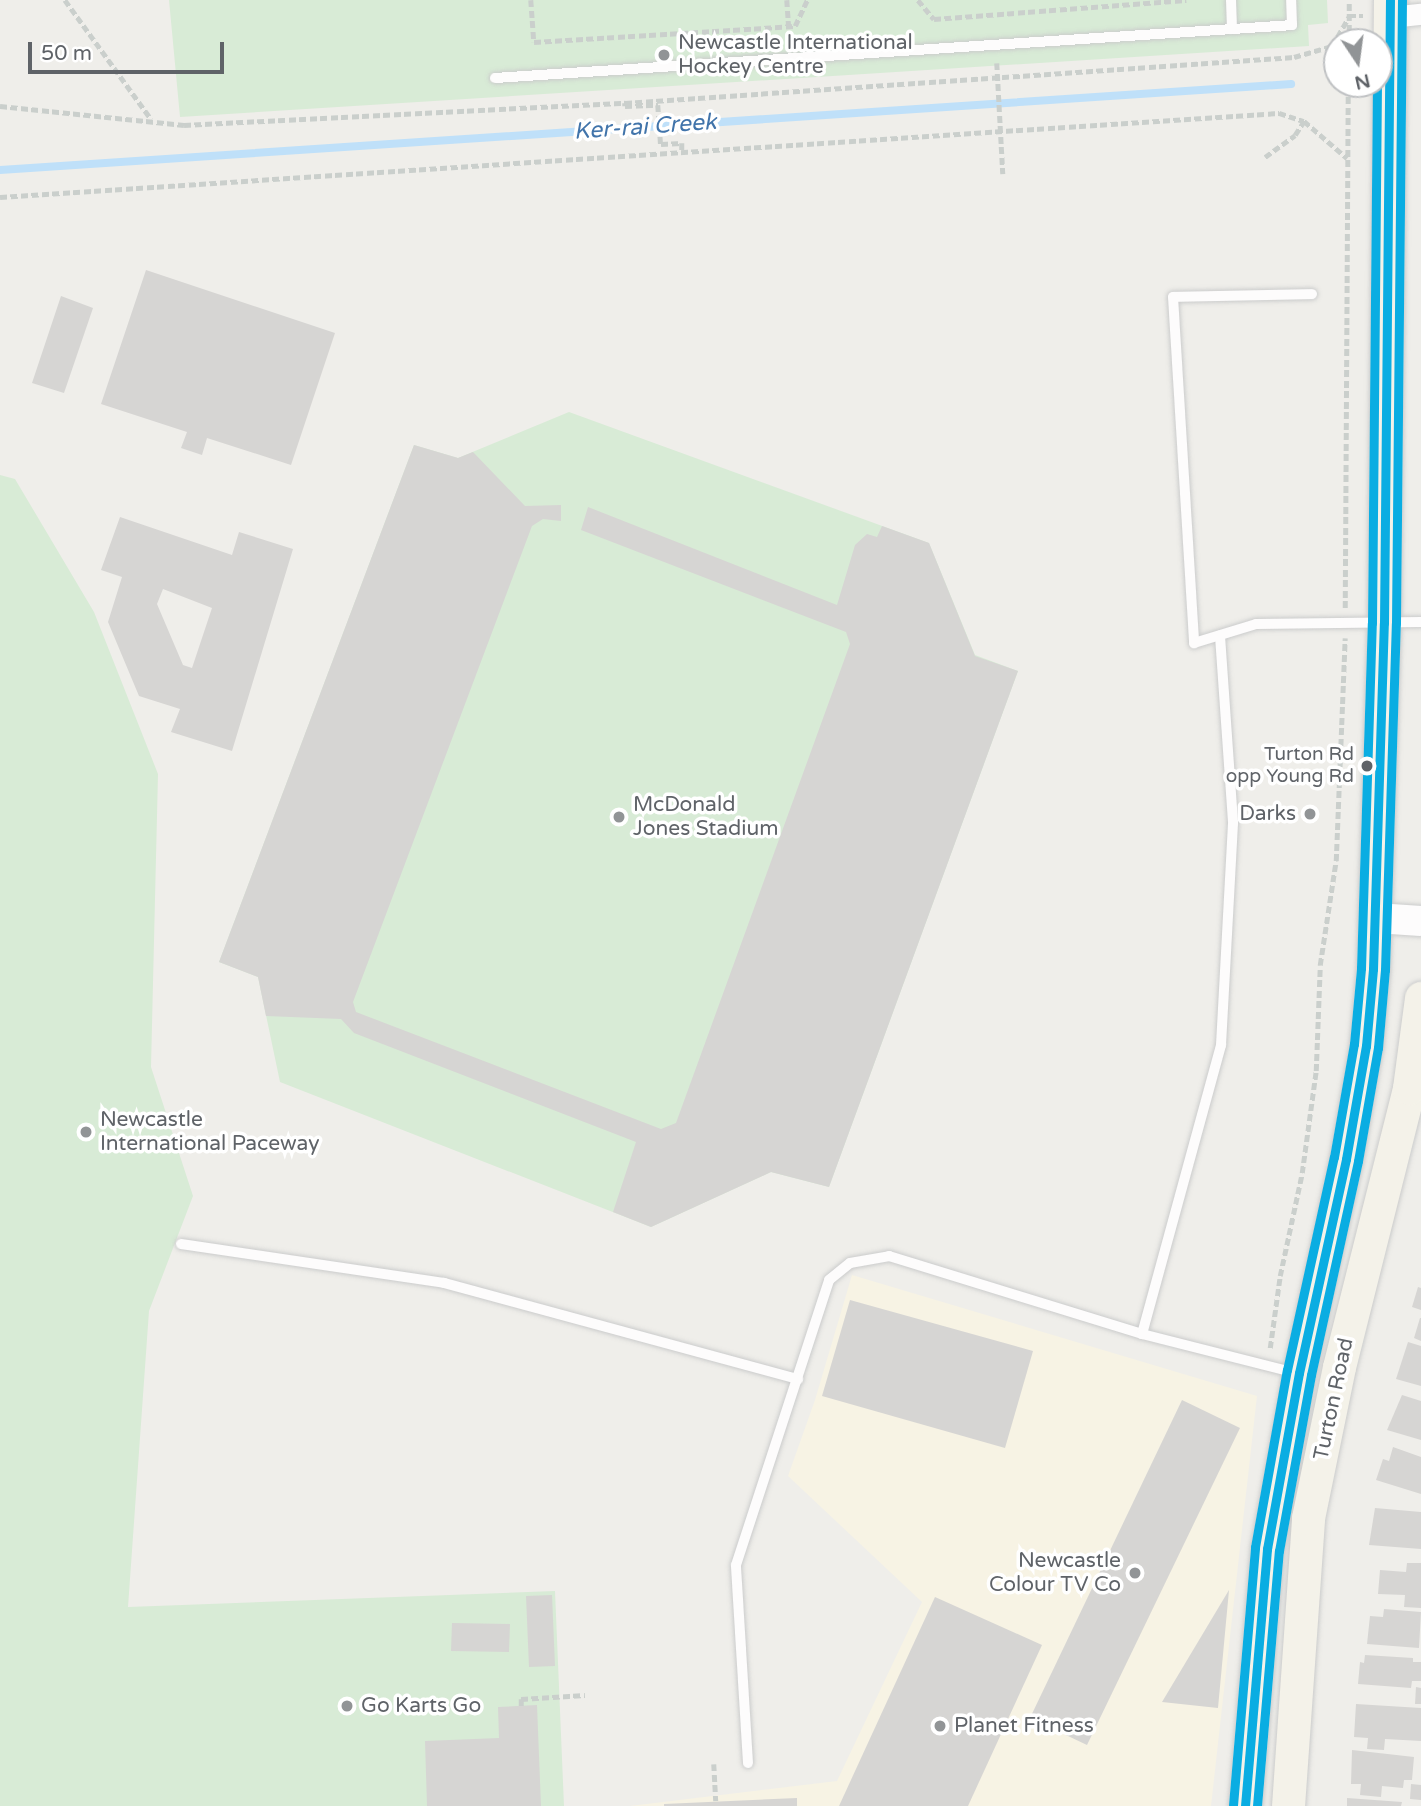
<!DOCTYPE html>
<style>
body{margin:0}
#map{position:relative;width:1421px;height:1806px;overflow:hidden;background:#efeeea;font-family:"Varela Round",sans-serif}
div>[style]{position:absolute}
.commercial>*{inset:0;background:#f7f3e4}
.green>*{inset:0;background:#d8ebd6}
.stream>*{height:8px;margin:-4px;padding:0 4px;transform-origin:4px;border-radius:4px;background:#bfe0f9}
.building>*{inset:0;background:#d6d5d3}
.path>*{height:4.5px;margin-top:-2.25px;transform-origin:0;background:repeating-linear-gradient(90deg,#cacfcc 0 7px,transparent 0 10.5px)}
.roads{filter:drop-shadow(0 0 2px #cbcccc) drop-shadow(0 0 2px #cbcccc)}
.lane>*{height:10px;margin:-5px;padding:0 5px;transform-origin:5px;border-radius:5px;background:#fdfcfc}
.street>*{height:21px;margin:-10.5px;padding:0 10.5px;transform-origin:10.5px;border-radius:10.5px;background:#fdfcfc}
.secondary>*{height:30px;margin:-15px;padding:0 15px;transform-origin:15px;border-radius:15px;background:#fdfcfc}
.primary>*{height:33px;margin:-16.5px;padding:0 16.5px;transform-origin:16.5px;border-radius:16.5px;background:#f4f2e9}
.bus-1>*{height:9px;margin:-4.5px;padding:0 4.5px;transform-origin:4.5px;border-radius:4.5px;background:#0aade2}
.bus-2>*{height:9px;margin:-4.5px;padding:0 4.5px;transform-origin:4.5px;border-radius:4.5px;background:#0aade2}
.bus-3>*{height:9px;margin:-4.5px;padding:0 4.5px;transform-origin:4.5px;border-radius:4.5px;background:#0aade2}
.dots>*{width:19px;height:19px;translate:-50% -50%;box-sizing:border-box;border:4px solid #fff;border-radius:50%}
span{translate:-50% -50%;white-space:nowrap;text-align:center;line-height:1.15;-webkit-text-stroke:7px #fff;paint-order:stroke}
.bus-label{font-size:19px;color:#5f6368}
.right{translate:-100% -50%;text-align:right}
.poi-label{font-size:21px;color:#5f6368}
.left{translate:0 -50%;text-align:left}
.street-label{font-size:21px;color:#5f6368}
.water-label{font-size:23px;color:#4174aa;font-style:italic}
.north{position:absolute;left:1323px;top:28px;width:70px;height:70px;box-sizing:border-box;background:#fff;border:2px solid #bfc1c3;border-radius:50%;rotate:167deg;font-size:19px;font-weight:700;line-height:28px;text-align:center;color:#5f6368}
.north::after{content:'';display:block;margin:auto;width:24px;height:32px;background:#919496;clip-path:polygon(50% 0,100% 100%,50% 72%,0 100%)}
.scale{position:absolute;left:28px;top:42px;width:196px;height:32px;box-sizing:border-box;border:4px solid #5f6368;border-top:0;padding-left:9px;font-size:21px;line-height:24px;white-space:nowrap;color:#5f6368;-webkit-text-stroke:5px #fff;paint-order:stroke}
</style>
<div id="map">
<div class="commercial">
<div style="clip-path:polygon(852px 1275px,1257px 1396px,1211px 1806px,630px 1806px,837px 1781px,922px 1602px,788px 1476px,815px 1400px)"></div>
</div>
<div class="green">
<div style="clip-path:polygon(169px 0,1327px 0,1328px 23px,1308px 25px,1309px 46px,180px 117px)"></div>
<div style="clip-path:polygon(569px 412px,929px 543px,975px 655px,1018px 671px,829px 1187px,771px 1172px,651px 1227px,280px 1082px,258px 977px,219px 962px,414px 445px,458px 458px)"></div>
<div style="clip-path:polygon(0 475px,15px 479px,94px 612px,158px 774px,151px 1067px,193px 1196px,149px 1311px,128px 1607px,555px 1591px,564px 1806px,0 1806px)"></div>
</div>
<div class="stream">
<div style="left:0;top:170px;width:1294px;rotate:-3.81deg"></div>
</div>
<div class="building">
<div style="clip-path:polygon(146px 270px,335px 333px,291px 465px,207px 438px,202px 455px,181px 448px,187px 432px,101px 404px)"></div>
<div style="clip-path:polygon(61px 296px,93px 308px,64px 393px,32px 383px)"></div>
<div style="clip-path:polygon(414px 445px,458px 458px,473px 452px,525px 506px,561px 505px,561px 521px,543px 519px,532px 526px,353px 1002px,356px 1012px,661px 1129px,676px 1123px,850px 644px,846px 632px,581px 530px,588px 507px,837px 605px,855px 545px,867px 534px,877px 537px,882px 526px,929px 543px,975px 656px,1018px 671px,829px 1187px,771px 1172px,651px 1227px,613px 1212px,636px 1142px,354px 1033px,341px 1019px,266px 1016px,258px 977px,219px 962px)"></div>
<div style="clip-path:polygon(evenodd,120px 517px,232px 555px,239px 532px,293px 549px,232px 751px,171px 732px,180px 709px,139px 696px,108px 622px,122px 577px,101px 570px,120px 517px,163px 589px,212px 608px,192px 668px,183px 665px,157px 604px,163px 589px)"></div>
<div style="clip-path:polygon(1418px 1287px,1421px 1288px,1421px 1310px,1412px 1307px)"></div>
<div style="clip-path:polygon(850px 1300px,1033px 1351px,1005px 1448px,822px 1396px)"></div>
<div style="clip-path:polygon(1420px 1318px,1421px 1318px,1421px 1341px,1414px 1338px)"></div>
<div style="clip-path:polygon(1408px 1342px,1421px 1346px,1421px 1386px,1396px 1379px)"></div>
<div style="clip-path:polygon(1402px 1395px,1421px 1401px,1421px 1440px,1387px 1430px)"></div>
<div style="clip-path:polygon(1182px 1400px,1240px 1428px,1087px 1745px,1030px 1718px)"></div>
<div style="clip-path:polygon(1393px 1447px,1421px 1457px,1421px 1494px,1376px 1480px,1383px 1459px,1389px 1461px)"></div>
<div style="clip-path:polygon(1375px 1508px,1421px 1512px,1421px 1549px,1369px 1545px)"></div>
<div style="clip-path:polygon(1407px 1563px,1421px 1563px,1421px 1608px,1404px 1607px,1405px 1595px,1378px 1594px,1380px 1570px,1406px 1572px)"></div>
<div style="clip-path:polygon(1229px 1590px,1218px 1708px,1162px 1702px)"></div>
<div style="clip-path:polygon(552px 1595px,555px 1666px,529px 1667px,526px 1596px)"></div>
<div style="clip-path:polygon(935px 1597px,1042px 1645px,968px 1806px,839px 1806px)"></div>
<div style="clip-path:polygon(1384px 1609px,1421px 1612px,1419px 1648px,1367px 1644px,1370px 1616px,1383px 1617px)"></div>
<div style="clip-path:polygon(452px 1623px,510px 1624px,509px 1652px,451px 1651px)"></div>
<div style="clip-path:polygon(1365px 1655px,1413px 1658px,1413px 1662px,1421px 1662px,1421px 1681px,1412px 1681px,1411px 1688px,1358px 1684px,1360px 1662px,1364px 1663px)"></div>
<div style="clip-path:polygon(1416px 1687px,1421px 1688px,1421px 1704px,1415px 1704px)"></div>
<div style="clip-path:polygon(1356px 1704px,1421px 1708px,1421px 1741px,1385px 1739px,1384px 1750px,1367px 1749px,1368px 1738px,1354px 1737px)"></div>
<div style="clip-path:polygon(537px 1705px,541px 1806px,427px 1806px,425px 1741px,499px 1738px,498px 1707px)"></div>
<div style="clip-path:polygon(1352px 1750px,1414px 1757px,1412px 1780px,1404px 1780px,1403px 1788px,1382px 1786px,1381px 1797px,1360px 1795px,1361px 1784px,1351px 1784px)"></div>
<div style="clip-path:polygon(1411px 1784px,1421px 1785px,1421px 1800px,1410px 1799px)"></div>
<div style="clip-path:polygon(797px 1798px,797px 1806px,664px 1806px,664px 1804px)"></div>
<div style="clip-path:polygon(1347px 1798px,1402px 1802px,1401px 1806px,1347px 1806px)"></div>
</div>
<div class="path">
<div style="left:65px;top:0;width:147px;rotate:54.1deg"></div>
<div style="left:531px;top:0;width:42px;rotate:85.9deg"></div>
<div style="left:534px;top:42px;width:261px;rotate:-3.5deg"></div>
<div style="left:795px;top:26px;width:29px;rotate:-65deg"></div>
<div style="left:787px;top:0;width:26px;rotate:86deg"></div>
<div style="left:918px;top:0;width:25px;rotate:50deg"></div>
<div style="left:934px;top:19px;width:253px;rotate:-4.3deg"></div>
<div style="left:1349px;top:42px;width:42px;rotate:-90deg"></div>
<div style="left:997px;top:63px;width:111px;rotate:86.9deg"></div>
<div style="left:625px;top:103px;width:3px;rotate:90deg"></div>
<div style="left:625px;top:106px;width:33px;rotate:-2deg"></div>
<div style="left:658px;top:105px;width:39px;rotate:86deg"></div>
<div style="left:661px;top:144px;width:21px;rotate:-3deg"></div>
<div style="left:682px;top:143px;width:10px;rotate:90deg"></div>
<div style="left:0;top:106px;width:185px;rotate:5.9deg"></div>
<div style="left:184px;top:125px;width:442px;rotate:-2.9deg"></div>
<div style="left:625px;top:103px;width:671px;rotate:-3.93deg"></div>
<div style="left:1294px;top:57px;width:40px;rotate:-16deg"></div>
<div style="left:1332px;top:46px;width:34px;rotate:-60deg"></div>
<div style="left:1349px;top:16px;width:14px"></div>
<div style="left:1265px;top:157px;width:37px;rotate:-36deg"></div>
<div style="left:1295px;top:135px;width:17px;rotate:-57deg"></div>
<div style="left:0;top:197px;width:1282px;rotate:-3.76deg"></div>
<div style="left:1279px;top:113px;width:26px;rotate:18deg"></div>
<div style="left:1304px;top:121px;width:57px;rotate:40.7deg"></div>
<div style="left:1345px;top:608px;width:524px;rotate:-89.67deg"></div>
<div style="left:1270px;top:1348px;width:73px;rotate:-82.1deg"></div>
<div style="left:1280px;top:1276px;width:105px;rotate:-77.9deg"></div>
<div style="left:1302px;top:1173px;width:103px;rotate:-82.2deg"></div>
<div style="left:1316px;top:1071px;width:106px;rotate:-87.8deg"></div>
<div style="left:1320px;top:965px;width:105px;rotate:-81.3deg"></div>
<div style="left:1336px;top:861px;width:223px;rotate:-87.7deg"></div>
<div style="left:521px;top:1706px;width:7px;rotate:-90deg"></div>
<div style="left:521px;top:1699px;width:64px;rotate:-3.6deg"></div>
<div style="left:714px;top:1764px;width:37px;rotate:87deg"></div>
</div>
<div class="roads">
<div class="lane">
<div style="left:1231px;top:0;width:29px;rotate:88deg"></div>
<div style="left:495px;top:78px;width:799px;rotate:-3.8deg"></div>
<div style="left:1292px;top:25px;width:25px;rotate:-92deg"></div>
<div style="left:1312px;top:294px;width:139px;rotate:178.8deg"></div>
<div style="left:1173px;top:297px;width:347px;rotate:86.5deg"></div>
<div style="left:1194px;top:643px;width:65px;rotate:-17deg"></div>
<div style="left:1256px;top:624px;width:165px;rotate:-0.7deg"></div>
<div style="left:181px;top:1244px;width:266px;rotate:8.4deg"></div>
<div style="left:444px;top:1283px;width:367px;rotate:15.2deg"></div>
<div style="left:1142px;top:1334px;width:300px;rotate:-74.7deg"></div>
<div style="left:1221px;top:1045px;width:223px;rotate:-86.9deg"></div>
<div style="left:1233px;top:822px;width:187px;rotate:-94deg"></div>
<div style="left:748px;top:1763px;width:198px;rotate:-93.5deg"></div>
<div style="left:736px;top:1565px;width:300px;rotate:-71.9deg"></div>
<div style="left:829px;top:1280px;width:27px;rotate:-39deg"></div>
<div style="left:850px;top:1263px;width:40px;rotate:-10deg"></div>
<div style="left:889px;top:1256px;width:265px;rotate:17.1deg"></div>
<div style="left:1142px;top:1334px;width:159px;rotate:14.2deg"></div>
</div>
<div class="street">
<div style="left:1390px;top:17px;width:31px;rotate:-6deg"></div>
</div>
<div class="secondary">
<div style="left:1376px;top:918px;width:45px;rotate:3.8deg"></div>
</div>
<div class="primary">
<div style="left:1245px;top:1806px;width:258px;rotate:-85.1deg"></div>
<div style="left:1267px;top:1549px;width:179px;rotate:-79.7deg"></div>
<div style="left:1299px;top:1373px;width:219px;rotate:-77.6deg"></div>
<div style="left:1346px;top:1159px;width:115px;rotate:-80deg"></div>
<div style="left:1366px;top:1046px;width:77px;rotate:-84.8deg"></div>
<div style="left:1373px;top:969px;width:346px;rotate:-88.2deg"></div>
<div style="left:1384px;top:623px;width:623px;rotate:-89.45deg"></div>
<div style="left:1288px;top:1806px;width:289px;rotate:-86deg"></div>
<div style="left:1308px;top:1518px;width:154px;rotate:-78.4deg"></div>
<div style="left:1339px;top:1367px;width:288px;rotate:-75.9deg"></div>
<div style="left:1409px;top:1088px;width:91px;rotate:-82.4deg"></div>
</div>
</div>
<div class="bus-1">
<div style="left:1245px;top:1806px;width:258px;rotate:-85.1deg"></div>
<div style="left:1267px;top:1549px;width:179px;rotate:-79.7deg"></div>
<div style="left:1299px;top:1373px;width:219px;rotate:-77.6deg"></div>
<div style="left:1346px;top:1159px;width:115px;rotate:-80deg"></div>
<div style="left:1366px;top:1046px;width:77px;rotate:-84.8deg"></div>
<div style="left:1373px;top:969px;width:346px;rotate:-88.2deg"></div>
<div style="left:1384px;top:623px;width:623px;rotate:-89.45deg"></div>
</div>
<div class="bus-2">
<div style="left:1257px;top:1806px;width:256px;rotate:-85.1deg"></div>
<div style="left:1279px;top:1551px;width:179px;rotate:-79.7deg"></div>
<div style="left:1311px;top:1375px;width:219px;rotate:-77.6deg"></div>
<div style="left:1358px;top:1161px;width:115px;rotate:-80deg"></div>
<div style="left:1378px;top:1048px;width:78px;rotate:-84.9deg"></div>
<div style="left:1385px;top:970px;width:347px;rotate:-88.2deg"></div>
<div style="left:1396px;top:623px;width:623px;rotate:-89.45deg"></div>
</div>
<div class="bus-3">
<div style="left:1233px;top:1805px;width:259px;rotate:-85.1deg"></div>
<div style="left:1255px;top:1547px;width:180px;rotate:-79.8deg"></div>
<div style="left:1287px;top:1370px;width:218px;rotate:-77.6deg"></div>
<div style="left:1334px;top:1157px;width:115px;rotate:-80deg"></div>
<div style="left:1354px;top:1044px;width:76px;rotate:-84.7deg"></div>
<div style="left:1361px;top:968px;width:345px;rotate:-88.2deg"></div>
<div style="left:1372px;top:623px;width:539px;rotate:-89.47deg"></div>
</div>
<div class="dots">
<div style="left:664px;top:55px;background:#919496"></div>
<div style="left:1367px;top:766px;background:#5f6368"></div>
<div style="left:1310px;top:814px;background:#919496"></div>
<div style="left:619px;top:817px;background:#919496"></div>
<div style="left:86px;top:1132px;background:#919496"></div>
<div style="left:1135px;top:1573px;background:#919496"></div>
<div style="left:347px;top:1706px;background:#919496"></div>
<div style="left:940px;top:1726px;background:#919496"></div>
</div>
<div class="bus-label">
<span class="right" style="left:1354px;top:766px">Turton Rd<br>opp Young Rd</span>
</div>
<div class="poi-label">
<span class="left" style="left:678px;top:55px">Newcastle International<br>Hockey Centre</span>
<span class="left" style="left:633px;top:817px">McDonald<br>Jones Stadium</span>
<span class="right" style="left:1296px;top:814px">Darks</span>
<span class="left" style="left:100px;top:1132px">Newcastle<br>International Paceway</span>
<span class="right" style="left:1121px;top:1573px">Newcastle<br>Colour TV Co</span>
<span class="left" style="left:361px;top:1706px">Go Karts Go</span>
<span class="left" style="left:954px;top:1726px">Planet Fitness</span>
</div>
<div class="street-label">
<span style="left:1334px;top:1399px;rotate:-78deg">Turton Road</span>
</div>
<div class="water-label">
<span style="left:645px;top:127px;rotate:-4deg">Ker-rai Creek</span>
</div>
<div class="north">N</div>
<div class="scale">50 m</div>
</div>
